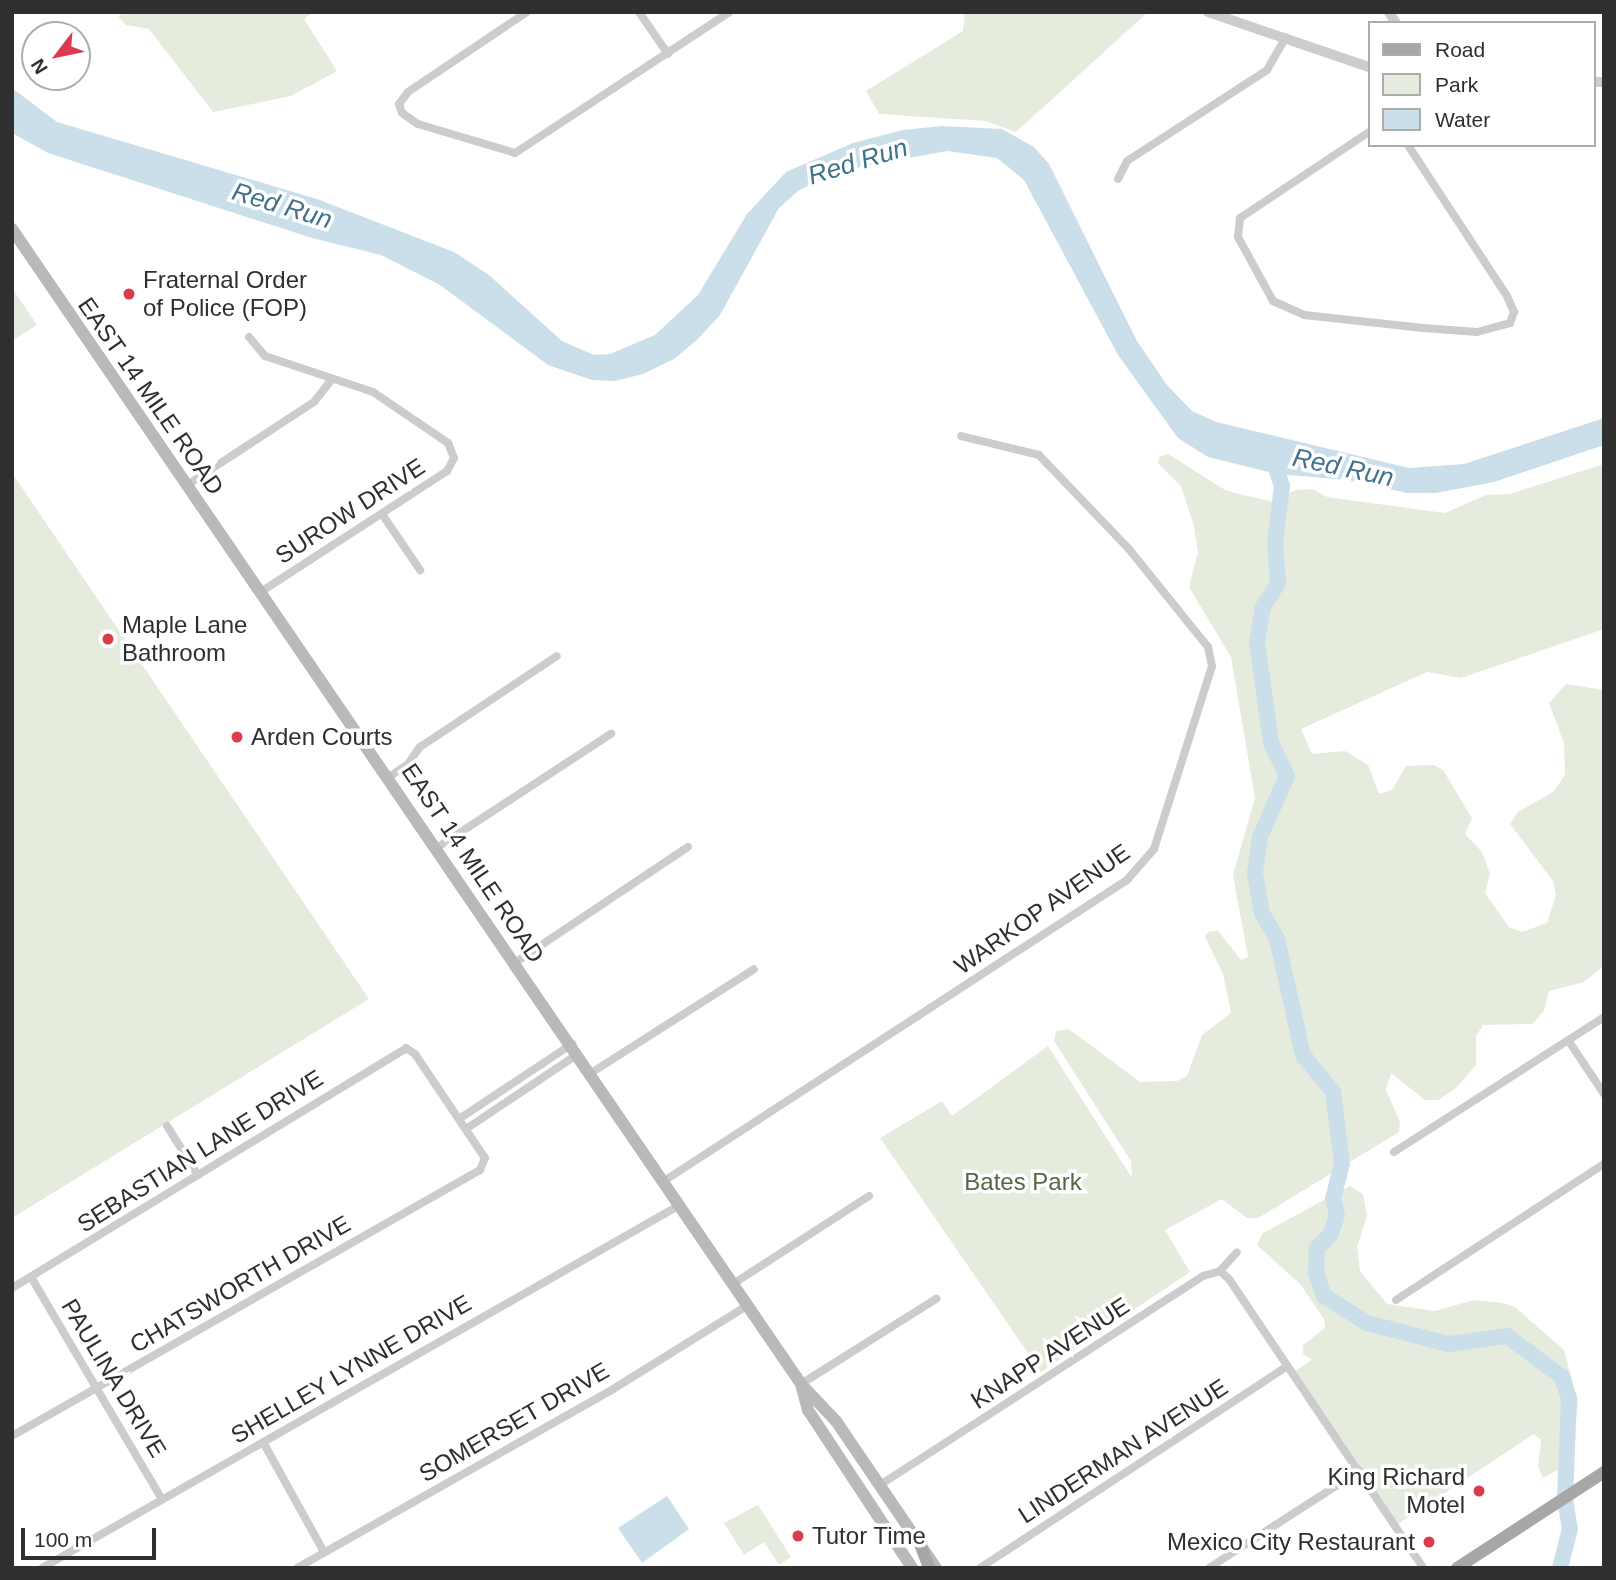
<!DOCTYPE html>
<style>
body{margin:0}
#map{position:relative;width:1616px;height:1580px;overflow:hidden;background:#fff;font-family:Helvetica,sans-serif}
div>[style]{position:absolute}
.green>*{inset:0;background:#e5ebdd}
.water>*{inset:0;background:#cadfea}
.river>*{height:16px;margin:-8px;padding:0 8px;transform-origin:8px;border-radius:8px;background:#cadfea}
.minor>*{height:8px;margin:-4px;padding:0 4px;transform-origin:4px;border-radius:4px;background:#ccc}
.tertiary>*{height:10px;margin:-5px;padding:0 5px;transform-origin:5px;border-radius:5px;background:#ccc}
.secondary>*{height:12px;margin:-6px;padding:0 6px;transform-origin:6px;border-radius:6px;background:#b9b9b9}
.primary>*{height:12px;margin:-6px;padding:0 6px;transform-origin:6px;border-radius:6px;background:#a7a7a7}
.dots>*{width:19px;height:19px;translate:-50% -50%;box-sizing:border-box;border:4px solid #fff;border-radius:50%}
span{translate:-50% -50%;white-space:nowrap;text-align:center;line-height:1.15;-webkit-text-stroke:7px #fff;paint-order:stroke}
.poi-label{font-size:24px;color:#2f2f2f}
.left{translate:0 -50%;text-align:left}
.right{translate:-100% -50%;text-align:right}
.street-label{font-size:24px;color:#2f2f2f}
.park-label{font-size:24px;color:#53683e}
.water-label{font-size:26px;color:#41728c;font-style:italic}
.frame{position:absolute;inset:0;border:14px solid #2f2f2f;pointer-events:none}
.legend{position:absolute;left:1368px;top:21px;width:228px;height:126px;box-sizing:border-box;background:#fff;border:2px solid #acacac;margin:0;padding:9px 12px;list-style:none;font-size:21px;color:#2f2f2f}
.legend li{display:flex;align-items:center;gap:14px;height:35px}
.legend b{width:35px;border:2px solid #acacac}
.north{position:absolute;left:21px;top:21px;width:70px;height:70px;box-sizing:border-box;background:#fff;border:2px solid #acacac;border-radius:50%;rotate:238deg;font-size:19px;font-weight:700;line-height:28px;text-align:center;color:#2f2f2f}
.north::after{content:'';display:block;margin:auto;width:24px;height:32px;background:#db3c4d;clip-path:polygon(50% 0,100% 100%,50% 72%,0 100%)}
.scale{position:absolute;left:21px;top:1528px;width:135px;height:32px;box-sizing:border-box;border:4px solid #2f2f2f;border-top:0;padding-left:9px;font-size:21px;line-height:24px;white-space:nowrap;color:#2f2f2f;-webkit-text-stroke:5px #fff;paint-order:stroke}
</style>
<div id="map">
<div class="green">
<div style="clip-path:polygon(125px 12px,313px 12px,304px 19px,337px 71px,291px 96px,213px 112px,149px 29px,126px 25px,118px 16px)"></div>
<div style="clip-path:polygon(965px 12px,1148px 12px,1016px 132px,986px 121px,879px 114px,866px 91px,963px 31px)"></div>
<div style="clip-path:polygon(12px 288px,37px 325px,12px 341px)"></div>
<div style="clip-path:polygon(1168px 454px,1225px 490px,1243px 495px,1271px 501px,1296px 490px,1312px 489px,1327px 497px,1445px 513px,1486px 495px,1510px 494px,1604px 464px,1604px 629px,1461px 678px,1427px 672px,1301px 729px,1312px 754px,1345px 751px,1368px 765px,1379px 794px,1392px 790px,1406px 766px,1434px 765px,1443px 770px,1472px 818px,1465px 834px,1482px 852px,1490px 874px,1485px 893px,1509px 927px,1522px 932px,1547px 923px,1556px 895px,1553px 881px,1510px 824px,1518px 812px,1553px 792px,1565px 775px,1564px 743px,1549px 703px,1566px 684px,1604px 690px,1604px 966px,1584px 982px,1549px 991px,1544px 1011px,1532px 1024px,1483px 1025px,1476px 1036px,1476px 1065px,1456px 1088px,1438px 1100px,1425px 1100px,1391px 1073px,1386px 1090px,1400px 1122px,1399px 1132px,1258px 1218px,1247px 1218px,1222px 1199px,1165px 1230px,1190px 1272px,1041px 1372px,880px 1138px,942px 1101px,952px 1116px,1048px 1046px,1132px 1178px,1131px 1161px,1054px 1041px,1056px 1031px,1069px 1029px,1140px 1082px,1177px 1081px,1187px 1076px,1202px 1035px,1231px 1013px,1223px 974px,1205px 937px,1208px 932px,1218px 931px,1241px 960px,1248px 957px,1233px 875px,1255px 798px,1231px 657px,1189px 587px,1198px 552px,1194px 526px,1181px 486px,1158px 463px,1159px 457px)"></div>
<div style="clip-path:polygon(12px 473px,369px 999px,12px 1218px)"></div>
<div style="clip-path:polygon(1350px 1186px,1363px 1194px,1367px 1216px,1357px 1247px,1360px 1271px,1387px 1304px,1435px 1311px,1474px 1300px,1503px 1303px,1515px 1307px,1564px 1350px,1578px 1402px,1571px 1463px,1543px 1478px,1538px 1467px,1541px 1440px,1534px 1434px,1398px 1524px,1295px 1371px,1312px 1360px,1303px 1354px,1303px 1345px,1325px 1328px,1324px 1319px,1300px 1284px,1257px 1245px,1263px 1233px)"></div>
<div style="clip-path:polygon(758px 1505px,791px 1557px,779px 1565px,764px 1542px,744px 1555px,724px 1523px)"></div>
</div>
<div class="water">
<div style="clip-path:polygon(12px 88px,57px 122px,317px 199px,454px 252px,489px 275px,562px 341px,594px 355px,610px 354px,655px 335px,698px 295px,747px 214px,786px 172px,853px 143px,903px 130px,942px 126px,1002px 129px,1034px 147px,1049px 164px,1137px 341px,1167px 385px,1192px 411px,1216px 422px,1409px 468px,1464px 464px,1604px 418px,1604px 445px,1494px 482px,1436px 493px,1407px 493px,1348px 480px,1277px 474px,1208px 457px,1178px 438px,1118px 355px,1024px 180px,997px 158px,947px 151px,860px 167px,826px 176px,798px 191px,779px 208px,720px 315px,697px 340px,674px 359px,643px 374px,615px 381px,592px 380px,548px 365px,440px 285px,381px 255px,312px 238px,48px 153px,12px 133px)"></div>
<div style="clip-path:polygon(667px 1496px,689px 1529px,642px 1563px,618px 1528px)"></div>
</div>
<div class="river">
<div style="left:1271px;top:454px;width:34px;rotate:71deg"></div>
<div style="left:1282px;top:486px;width:56px;rotate:97.1deg"></div>
<div style="left:1275px;top:542px;width:41px;rotate:85.8deg"></div>
<div style="left:1278px;top:583px;width:28px;rotate:122deg"></div>
<div style="left:1263px;top:607px;width:35px;rotate:100deg"></div>
<div style="left:1257px;top:641px;width:103px;rotate:82.2deg"></div>
<div style="left:1271px;top:743px;width:37px;rotate:64deg"></div>
<div style="left:1287px;top:776px;width:67px;rotate:113.9deg"></div>
<div style="left:1260px;top:837px;width:37px;rotate:98deg"></div>
<div style="left:1255px;top:874px;width:40px;rotate:80deg"></div>
<div style="left:1262px;top:913px;width:30px;rotate:60deg"></div>
<div style="left:1277px;top:939px;width:119px;rotate:77.4deg"></div>
<div style="left:1303px;top:1055px;width:48px;rotate:51deg"></div>
<div style="left:1333px;top:1092px;width:72px;rotate:82.8deg"></div>
<div style="left:1342px;top:1163px;width:36px;rotate:104deg"></div>
<div style="left:1333px;top:1198px;width:17px;rotate:77deg"></div>
<div style="left:1337px;top:1215px;width:20px;rotate:108deg"></div>
<div style="left:1331px;top:1234px;width:20px;rotate:135deg"></div>
<div style="left:1317px;top:1248px;width:24px;rotate:92deg"></div>
<div style="left:1316px;top:1272px;width:25px;rotate:72deg"></div>
<div style="left:1324px;top:1296px;width:51px;rotate:32.1deg"></div>
<div style="left:1367px;top:1323px;width:85px;rotate:14.4deg"></div>
<div style="left:1449px;top:1344px;width:59px;rotate:-7.9deg"></div>
<div style="left:1507px;top:1336px;width:69px;rotate:36.7deg"></div>
<div style="left:1562px;top:1377px;width:22px;rotate:72deg"></div>
<div style="left:1569px;top:1398px;width:101px;rotate:92.3deg"></div>
<div style="left:1565px;top:1499px;width:30px;rotate:81deg"></div>
<div style="left:1570px;top:1529px;width:40px;rotate:104.4deg"></div>
</div>
<div class="minor">
<div style="left:527px;top:12px;width:143px;rotate:146.1deg"></div>
<div style="left:408px;top:92px;width:15px;rotate:127deg"></div>
<div style="left:399px;top:104px;width:9px;rotate:72deg"></div>
<div style="left:402px;top:113px;width:19px;rotate:35deg"></div>
<div style="left:418px;top:124px;width:101px;rotate:16.6deg"></div>
<div style="left:515px;top:153px;width:257px;rotate:-33.3deg"></div>
<div style="left:639px;top:12px;width:51px;rotate:55.4deg"></div>
<div style="left:1369px;top:132px;width:155px;rotate:146.3deg"></div>
<div style="left:1240px;top:218px;width:19px;rotate:96deg"></div>
<div style="left:1238px;top:237px;width:73px;rotate:61.3deg"></div>
<div style="left:1273px;top:301px;width:34px;rotate:24deg"></div>
<div style="left:1304px;top:315px;width:120px;rotate:6.2deg"></div>
<div style="left:1423px;top:328px;width:54px;rotate:4.2deg"></div>
<div style="left:1477px;top:332px;width:34px;rotate:-15deg"></div>
<div style="left:1510px;top:323px;width:12px;rotate:-70deg"></div>
<div style="left:1514px;top:312px;width:17px;rotate:-114deg"></div>
<div style="left:1507px;top:296px;width:181px;rotate:-123.3deg"></div>
<div style="left:1118px;top:179px;width:20px;rotate:-63deg"></div>
<div style="left:1127px;top:161px;width:167px;rotate:-33deg"></div>
<div style="left:1267px;top:70px;width:38px;rotate:-60deg"></div>
<div style="left:249px;top:337px;width:25px;rotate:50deg"></div>
<div style="left:265px;top:356px;width:114px;rotate:18.4deg"></div>
<div style="left:373px;top:392px;width:91px;rotate:34.2deg"></div>
<div style="left:448px;top:443px;width:16px;rotate:68deg"></div>
<div style="left:454px;top:458px;width:15px;rotate:118deg"></div>
<div style="left:447px;top:471px;width:222px;rotate:147deg"></div>
<div style="left:187px;top:485px;width:152px;rotate:-33.2deg"></div>
<div style="left:314px;top:402px;width:28px;rotate:-52deg"></div>
<div style="left:382px;top:514px;width:68px;rotate:55.8deg"></div>
<div style="left:389px;top:777px;width:23px;rotate:-34deg"></div>
<div style="left:408px;top:764px;width:21px;rotate:-55deg"></div>
<div style="left:420px;top:747px;width:164px;rotate:-33.6deg"></div>
<div style="left:438px;top:847px;width:207px;rotate:-33.2deg"></div>
<div style="left:516px;top:962px;width:207px;rotate:-33.8deg"></div>
<div style="left:1568px;top:1040px;width:65px;rotate:56.3deg"></div>
<div style="left:591px;top:1073px;width:193px;rotate:-32.5deg"></div>
<div style="left:459px;top:1119px;width:136px;rotate:-33.6deg"></div>
<div style="left:167px;top:1126px;width:58px;rotate:57.7deg"></div>
<div style="left:466px;top:1129px;width:135px;rotate:-33.8deg"></div>
<div style="left:1394px;top:1152px;width:250px;rotate:-32.7deg"></div>
<div style="left:664px;top:1181px;width:552px;rotate:-33.03deg"></div>
<div style="left:1127px;top:880px;width:41px;rotate:-48.9deg"></div>
<div style="left:1154px;top:849px;width:192px;rotate:-72.4deg"></div>
<div style="left:1212px;top:666px;width:19px;rotate:-102deg"></div>
<div style="left:1208px;top:647px;width:126px;rotate:-128.9deg"></div>
<div style="left:1129px;top:549px;width:130px;rotate:-133.8deg"></div>
<div style="left:1039px;top:455px;width:80px;rotate:-166.3deg"></div>
<div style="left:1220px;top:1271px;width:12px;rotate:42deg"></div>
<div style="left:1229px;top:1279px;width:348px;rotate:56.1deg"></div>
<div style="left:31px;top:1277px;width:258px;rotate:59.5deg"></div>
<div style="left:733px;top:1284px;width:162px;rotate:-32.9deg"></div>
<div style="left:12px;top:1288px;width:461px;rotate:-31.3deg"></div>
<div style="left:406px;top:1048px;width:11px;rotate:34deg"></div>
<div style="left:415px;top:1054px;width:125px;rotate:56.1deg"></div>
<div style="left:485px;top:1158px;width:13px;rotate:113deg"></div>
<div style="left:480px;top:1170px;width:538px;rotate:150.39deg"></div>
<div style="left:1396px;top:1300px;width:249px;rotate:-33.2deg"></div>
<div style="left:801px;top:1384px;width:160px;rotate:-32.2deg"></div>
<div style="left:263px;top:1442px;width:126px;rotate:61deg"></div>
<div style="left:880px;top:1485px;width:385px;rotate:-32.9deg"></div>
<div style="left:1203px;top:1276px;width:18px;rotate:-16deg"></div>
<div style="left:1220px;top:1271px;width:25px;rotate:-48deg"></div>
<div style="left:42px;top:1568px;width:734px;rotate:-29.64deg"></div>
<div style="left:297px;top:1568px;width:360px;rotate:-29.5deg"></div>
<div style="left:610px;top:1391px;width:163px;rotate:-31.9deg"></div>
<div style="left:980px;top:1568px;width:368px;rotate:-33.3deg"></div>
<div style="left:1209px;top:1568px;width:179px;rotate:-32.9deg"></div>
</div>
<div class="tertiary">
<div style="left:1208px;top:12px;width:170px;rotate:18.9deg"></div>
<div style="left:1389px;top:12px;width:13px;rotate:58deg"></div>
<div style="left:1593px;top:82px;width:11px"></div>
</div>
<div class="secondary">
<div style="left:12px;top:229px;width:1399px;rotate:55.66deg"></div>
<div style="left:801px;top:1384px;width:51px;rotate:46.6deg"></div>
<div style="left:836px;top:1421px;width:178px;rotate:55.8deg"></div>
<div style="left:801px;top:1384px;width:27px;rotate:75deg"></div>
<div style="left:808px;top:1410px;width:189px;rotate:56.6deg"></div>
</div>
<div class="primary">
<div style="left:920px;top:1544px;width:26px;rotate:69deg"></div>
<div style="left:1457px;top:1568px;width:176px;rotate:-33.1deg"></div>
</div>
<div class="dots">
<div style="left:129px;top:294px;background:#db3c4d"></div>
<div style="left:108px;top:639px;background:#db3c4d"></div>
<div style="left:237px;top:737px;background:#db3c4d"></div>
<div style="left:1479px;top:1491px;background:#db3c4d"></div>
<div style="left:798px;top:1536px;background:#db3c4d"></div>
<div style="left:1429px;top:1542px;background:#db3c4d"></div>
</div>
<div class="poi-label">
<span class="left" style="left:143px;top:294px">Fraternal Order<br>of Police (FOP)</span>
<span class="left" style="left:122px;top:639px">Maple Lane<br>Bathroom</span>
<span class="left" style="left:251px;top:737px">Arden Courts</span>
<span class="right" style="left:1465px;top:1491px">King Richard<br>Motel</span>
<span class="left" style="left:812px;top:1536px">Tutor Time</span>
<span class="right" style="left:1415px;top:1542px">Mexico City Restaurant</span>
</div>
<div class="street-label">
<span style="left:151px;top:396px;rotate:55deg">EAST 14 MILE ROAD</span>
<span style="left:350px;top:511px;rotate:-33deg">SUROW DRIVE</span>
<span style="left:473px;top:863px;rotate:56deg">EAST 14 MILE ROAD</span>
<span style="left:1042px;top:909px;rotate:-35deg">WARKOP AVENUE</span>
<span style="left:200px;top:1151px;rotate:-32deg">SEBASTIAN LANE DRIVE</span>
<span style="left:240px;top:1284px;rotate:-30deg">CHATSWORTH DRIVE</span>
<span style="left:1050px;top:1353px;rotate:-33deg">KNAPP AVENUE</span>
<span style="left:351px;top:1369px;rotate:-30deg">SHELLEY LYNNE DRIVE</span>
<span style="left:114px;top:1378px;rotate:59deg">PAULINA DRIVE</span>
<span style="left:514px;top:1422px;rotate:-30deg">SOMERSET DRIVE</span>
<span style="left:1123px;top:1451px;rotate:-33deg">LINDERMAN AVENUE</span>
</div>
<div class="park-label">
<span style="left:1023px;top:1182px">Bates Park</span>
</div>
<div class="water-label">
<span style="left:858px;top:162px;rotate:-17deg">Red Run</span>
<span style="left:282px;top:206px;rotate:17deg">Red Run</span>
<span style="left:1343px;top:468px;rotate:12deg">Red Run</span>
</div>
<div class="frame"></div>
<ul class="legend">
<li><b style="height:9px;background:#a7a7a7"></b>Road</li>
<li><b style="height:19px;background:#e5ebdd"></b>Park</li>
<li><b style="height:19px;background:#cadfea"></b>Water</li>
</ul>
<div class="north">N</div>
<div class="scale">100 m</div>
</div>
